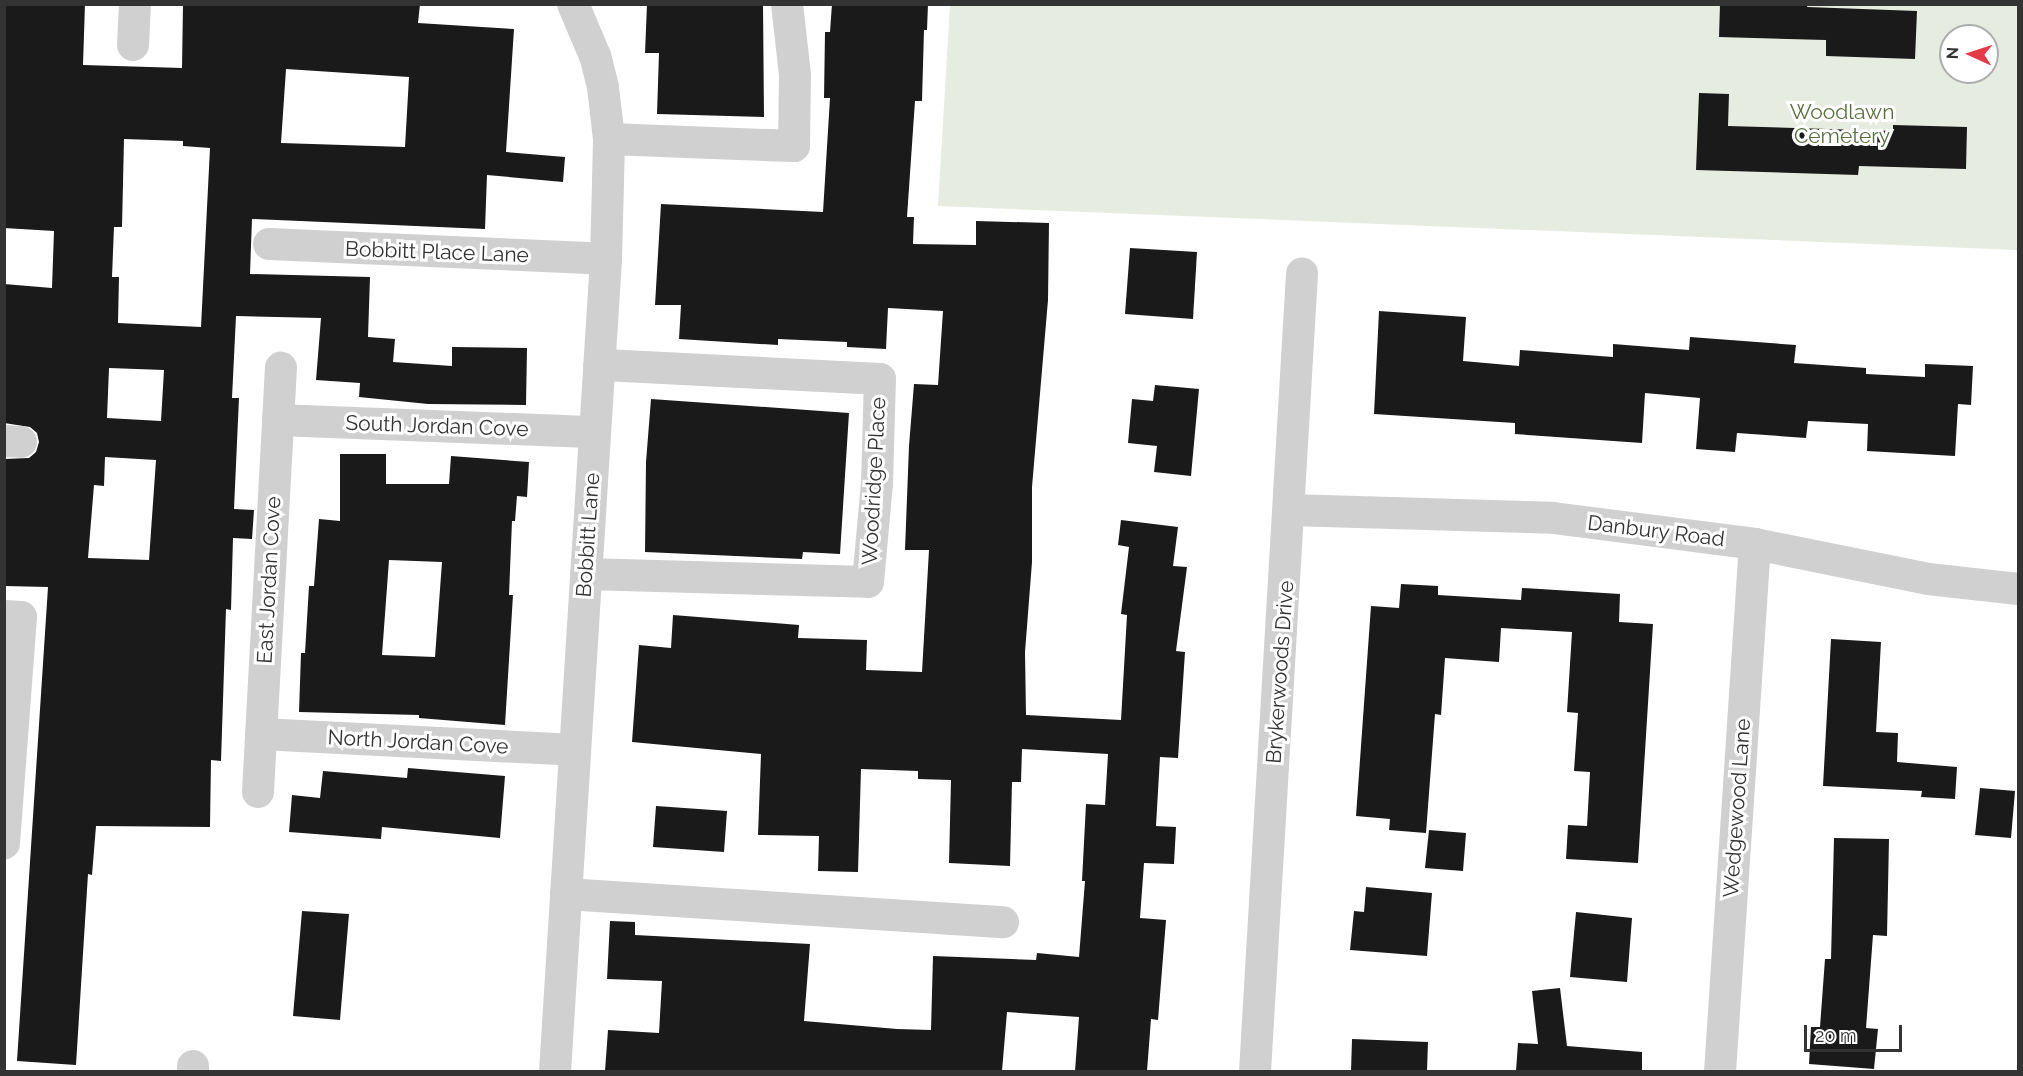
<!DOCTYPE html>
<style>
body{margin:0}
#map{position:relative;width:2023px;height:1076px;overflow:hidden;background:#fff;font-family:Raleway,sans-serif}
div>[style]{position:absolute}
.green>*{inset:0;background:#e6ecdf}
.building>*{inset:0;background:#1a1a1a}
.minor>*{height:32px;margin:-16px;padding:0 16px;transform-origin:16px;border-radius:16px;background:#d0d0d0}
span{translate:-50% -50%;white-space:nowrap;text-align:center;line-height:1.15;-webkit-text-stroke:6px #fff;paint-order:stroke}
.park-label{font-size:21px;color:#56703f}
.street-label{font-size:21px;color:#333}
.frame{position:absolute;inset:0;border:6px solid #333;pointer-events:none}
.north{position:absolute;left:1939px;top:24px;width:60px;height:60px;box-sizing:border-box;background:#fff;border:2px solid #adadad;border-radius:50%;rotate:273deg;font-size:16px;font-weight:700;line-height:24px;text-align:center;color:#333}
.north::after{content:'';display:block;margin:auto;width:21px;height:27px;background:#e63946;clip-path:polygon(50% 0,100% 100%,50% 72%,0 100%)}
.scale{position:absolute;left:1804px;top:1025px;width:98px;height:27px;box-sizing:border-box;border:3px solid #333;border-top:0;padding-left:8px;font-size:18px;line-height:21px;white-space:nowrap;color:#333;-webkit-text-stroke:4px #fff;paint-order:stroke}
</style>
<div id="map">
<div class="green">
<div style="clip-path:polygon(evenodd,950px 5px,2018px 5px,2018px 250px,938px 206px,950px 5px,1951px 36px,1987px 36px,1987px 72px,1951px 72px,1951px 36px)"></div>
</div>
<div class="building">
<div style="clip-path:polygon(evenodd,4px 4px,85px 4px,83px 65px,182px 68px,183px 4px,420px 4px,418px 23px,514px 29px,506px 152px,565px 157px,563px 182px,487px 175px,485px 229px,252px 219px,250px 274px,370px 277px,368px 337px,395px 339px,393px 362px,452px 366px,452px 347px,527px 348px,526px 405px,428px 404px,359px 397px,360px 383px,316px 380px,321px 318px,236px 316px,232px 398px,239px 398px,234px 509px,254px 510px,252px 539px,233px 538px,231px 610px,226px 609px,221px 761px,211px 760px,210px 827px,96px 826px,92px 875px,88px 874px,76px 1065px,17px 1061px,48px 587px,4px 586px,4px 459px,29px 458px,36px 452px,39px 442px,37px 433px,30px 427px,4px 423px,4px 284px,52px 288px,54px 231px,4px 228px,4px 4px,286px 69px,409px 77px,405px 147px,281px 143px,286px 69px,4px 4px,124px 139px,183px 141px,183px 146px,210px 148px,201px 327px,118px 323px,119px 277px,112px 277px,114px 227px,122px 227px,124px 139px,4px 4px,109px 368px,164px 370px,161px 421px,107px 418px,109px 368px,4px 4px,105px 457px,156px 460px,149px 560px,88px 558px,94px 485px,104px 486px,105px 457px)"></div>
<div style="clip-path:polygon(647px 4px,763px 4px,764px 117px,657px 114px,659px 53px,645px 53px)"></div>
<div style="clip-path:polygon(832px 4px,928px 4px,927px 30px,924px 30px,922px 101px,915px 101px,907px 217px,914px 217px,913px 244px,976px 245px,976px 221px,1049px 223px,1048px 300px,1032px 487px,1032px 562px,1025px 652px,1026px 715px,1121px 720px,1127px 615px,1121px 614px,1129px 547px,1118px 545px,1121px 520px,1178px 527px,1173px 566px,1187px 567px,1176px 651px,1185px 652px,1178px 758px,1160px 757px,1156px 826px,1176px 827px,1174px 864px,1144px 863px,1140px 918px,1166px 920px,1158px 1020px,1151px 1019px,1147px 1071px,1075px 1071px,1079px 1017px,1007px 1012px,1002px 1071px,605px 1071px,608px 1030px,659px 1033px,662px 981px,607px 979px,610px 921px,635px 922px,635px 935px,810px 944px,804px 1021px,897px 1029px,931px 1030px,933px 956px,1036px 960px,1037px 953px,1079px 957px,1085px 881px,1082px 881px,1086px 804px,1105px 805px,1108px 754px,1022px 749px,1021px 782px,1012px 782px,1010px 866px,949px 863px,951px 780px,918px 779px,918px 771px,861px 769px,858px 872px,818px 871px,819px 836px,758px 835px,761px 754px,632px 742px,639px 645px,671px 648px,673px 615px,799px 625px,798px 638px,867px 640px,866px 670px,922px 672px,929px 550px,905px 550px,909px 446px,914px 384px,938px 385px,943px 311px,888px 308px,886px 349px,847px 347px,847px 342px,778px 339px,778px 345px,679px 339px,681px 305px,655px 305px,661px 204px,823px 212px,830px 98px,824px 98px,825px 32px,830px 32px)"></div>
<div style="clip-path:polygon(1720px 4px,1808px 4px,1807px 7px,1917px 11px,1915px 59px,1826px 56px,1826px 40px,1719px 37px)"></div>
<div style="clip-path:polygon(1699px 93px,1729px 94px,1728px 126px,1893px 131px,1893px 125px,1967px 127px,1966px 169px,1859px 166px,1858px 175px,1696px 170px)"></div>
<div style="clip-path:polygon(1130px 248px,1197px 252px,1193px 319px,1125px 314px)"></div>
<div style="clip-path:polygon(1379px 311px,1466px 317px,1463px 361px,1519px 366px,1520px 350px,1613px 357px,1613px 344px,1689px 350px,1690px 337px,1796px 345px,1794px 363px,1866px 368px,1866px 374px,1925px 377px,1925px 364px,1973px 366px,1971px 405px,1958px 404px,1955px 456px,1867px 451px,1868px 424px,1808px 421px,1806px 438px,1737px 433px,1735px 452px,1696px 449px,1700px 398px,1645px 393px,1642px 443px,1515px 434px,1515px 423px,1374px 414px)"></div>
<div style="clip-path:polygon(1155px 385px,1199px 389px,1191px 476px,1154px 472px,1157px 446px,1128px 443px,1132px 399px,1153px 401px)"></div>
<div style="clip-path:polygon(651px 399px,849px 413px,840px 554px,803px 552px,802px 559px,645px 552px,646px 462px)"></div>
<div style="clip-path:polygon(evenodd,340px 454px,386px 454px,386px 484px,449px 484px,451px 456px,529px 462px,527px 497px,517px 496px,515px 521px,512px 521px,509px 595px,513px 595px,505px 725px,419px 718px,419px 715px,299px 712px,301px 653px,305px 653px,309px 586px,314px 586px,319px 519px,340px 521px,340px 454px,389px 560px,442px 562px,435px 657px,382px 655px,389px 560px)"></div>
<div style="clip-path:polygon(1401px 584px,1438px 586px,1438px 595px,1521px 600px,1522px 588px,1620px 594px,1619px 622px,1653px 624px,1638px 863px,1566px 859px,1568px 825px,1587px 826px,1590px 772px,1574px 771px,1578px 713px,1567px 712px,1572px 632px,1501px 628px,1499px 662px,1445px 658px,1441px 715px,1435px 714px,1426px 833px,1389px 830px,1390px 819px,1356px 816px,1371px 606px,1399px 608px)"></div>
<div style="clip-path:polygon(1831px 639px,1881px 642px,1876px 732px,1898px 733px,1897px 762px,1957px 767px,1955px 799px,1921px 797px,1922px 791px,1823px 786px)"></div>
<div style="clip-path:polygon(408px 768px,505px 776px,500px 838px,382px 827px,381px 839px,289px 832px,292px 795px,320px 798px,323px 771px,407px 778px)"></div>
<div style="clip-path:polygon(1980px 788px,2015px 791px,2011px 838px,1975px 835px)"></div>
<div style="clip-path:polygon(656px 806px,727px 811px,724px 852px,653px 847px)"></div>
<div style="clip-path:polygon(1429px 830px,1466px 833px,1463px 871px,1425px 868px)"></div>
<div style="clip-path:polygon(1834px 838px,1889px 839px,1887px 936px,1873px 935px,1866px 1028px,1878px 1029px,1874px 1069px,1809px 1064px,1811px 1027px,1820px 1027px,1825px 959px,1831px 959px)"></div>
<div style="clip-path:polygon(1366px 887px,1432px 893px,1427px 956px,1350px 950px,1354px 911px,1364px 912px)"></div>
<div style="clip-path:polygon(302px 911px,349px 914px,340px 1020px,293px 1016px)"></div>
<div style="clip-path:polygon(1576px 912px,1632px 918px,1627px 982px,1570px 977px)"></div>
<div style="clip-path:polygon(1560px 988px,1567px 1046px,1642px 1052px,1642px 1071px,1516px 1071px,1518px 1043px,1538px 1044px,1532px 991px)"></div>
<div style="clip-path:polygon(1352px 1039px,1428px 1042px,1427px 1071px,1351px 1071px)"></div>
</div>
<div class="minor">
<div style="left:133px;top:45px;width:41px;rotate:-87.2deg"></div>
<div style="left:609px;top:139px;width:185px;rotate:2.2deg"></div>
<div style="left:794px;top:146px;width:71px;rotate:-89.2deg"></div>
<div style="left:795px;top:75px;width:71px;rotate:-96.4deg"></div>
<div style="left:269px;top:244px;width:337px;rotate:2.5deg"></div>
<div style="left:278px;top:420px;width:317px;rotate:2.2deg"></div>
<div style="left:4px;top:441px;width:17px;rotate:3deg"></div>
<div style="left:1290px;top:510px;width:263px;rotate:1.7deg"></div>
<div style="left:1553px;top:518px;width:204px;rotate:7.3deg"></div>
<div style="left:1755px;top:544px;width:177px;rotate:11.4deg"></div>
<div style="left:1928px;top:579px;width:91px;rotate:6.3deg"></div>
<div style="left:586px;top:574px;width:282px;rotate:1.6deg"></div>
<div style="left:868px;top:582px;width:98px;rotate:-84.8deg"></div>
<div style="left:877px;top:484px;width:105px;rotate:-88.4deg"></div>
<div style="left:880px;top:379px;width:281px;rotate:-177.1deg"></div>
<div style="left:4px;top:616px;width:17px;rotate:3deg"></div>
<div style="left:21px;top:617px;width:227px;rotate:94.3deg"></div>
<div style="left:261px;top:734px;width:314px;rotate:2.9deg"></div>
<div style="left:258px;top:792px;width:425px;rotate:-86.9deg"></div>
<div style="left:566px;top:894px;width:438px;rotate:3.7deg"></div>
<div style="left:193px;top:1072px;width:6px;rotate:-90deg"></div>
<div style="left:555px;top:1072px;width:815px;rotate:-86.41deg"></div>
<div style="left:606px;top:259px;width:77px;rotate:-88.5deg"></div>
<div style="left:608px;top:182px;width:43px;rotate:-88.7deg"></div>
<div style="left:609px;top:139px;width:52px;rotate:-96.6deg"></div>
<div style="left:603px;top:87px;width:32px;rotate:-104deg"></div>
<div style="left:595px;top:56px;width:56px;rotate:-112.9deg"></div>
<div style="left:1255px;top:1072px;width:800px;rotate:-86.63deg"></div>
<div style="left:1720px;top:1072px;width:529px;rotate:-86.21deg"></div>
</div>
<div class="park-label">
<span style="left:1842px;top:124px">Woodlawn<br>Cemetery</span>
</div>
<div class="street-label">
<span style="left:437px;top:252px;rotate:2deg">Bobbitt Place Lane</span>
<span style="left:437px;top:426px;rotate:2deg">South Jordan Cove</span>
<span style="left:874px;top:481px;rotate:-87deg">Woodridge Place</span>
<span style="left:1656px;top:531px;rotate:7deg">Danbury Road</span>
<span style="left:588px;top:535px;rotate:-86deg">Bobbitt Lane</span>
<span style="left:269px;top:580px;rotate:-87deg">East Jordan Cove</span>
<span style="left:1280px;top:672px;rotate:-86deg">Brykerwoods Drive</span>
<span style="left:418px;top:742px;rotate:3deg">North Jordan Cove</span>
<span style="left:1737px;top:808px;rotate:-86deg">Wedgewood Lane</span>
</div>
<div class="frame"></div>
<div class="north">N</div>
<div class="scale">20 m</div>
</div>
